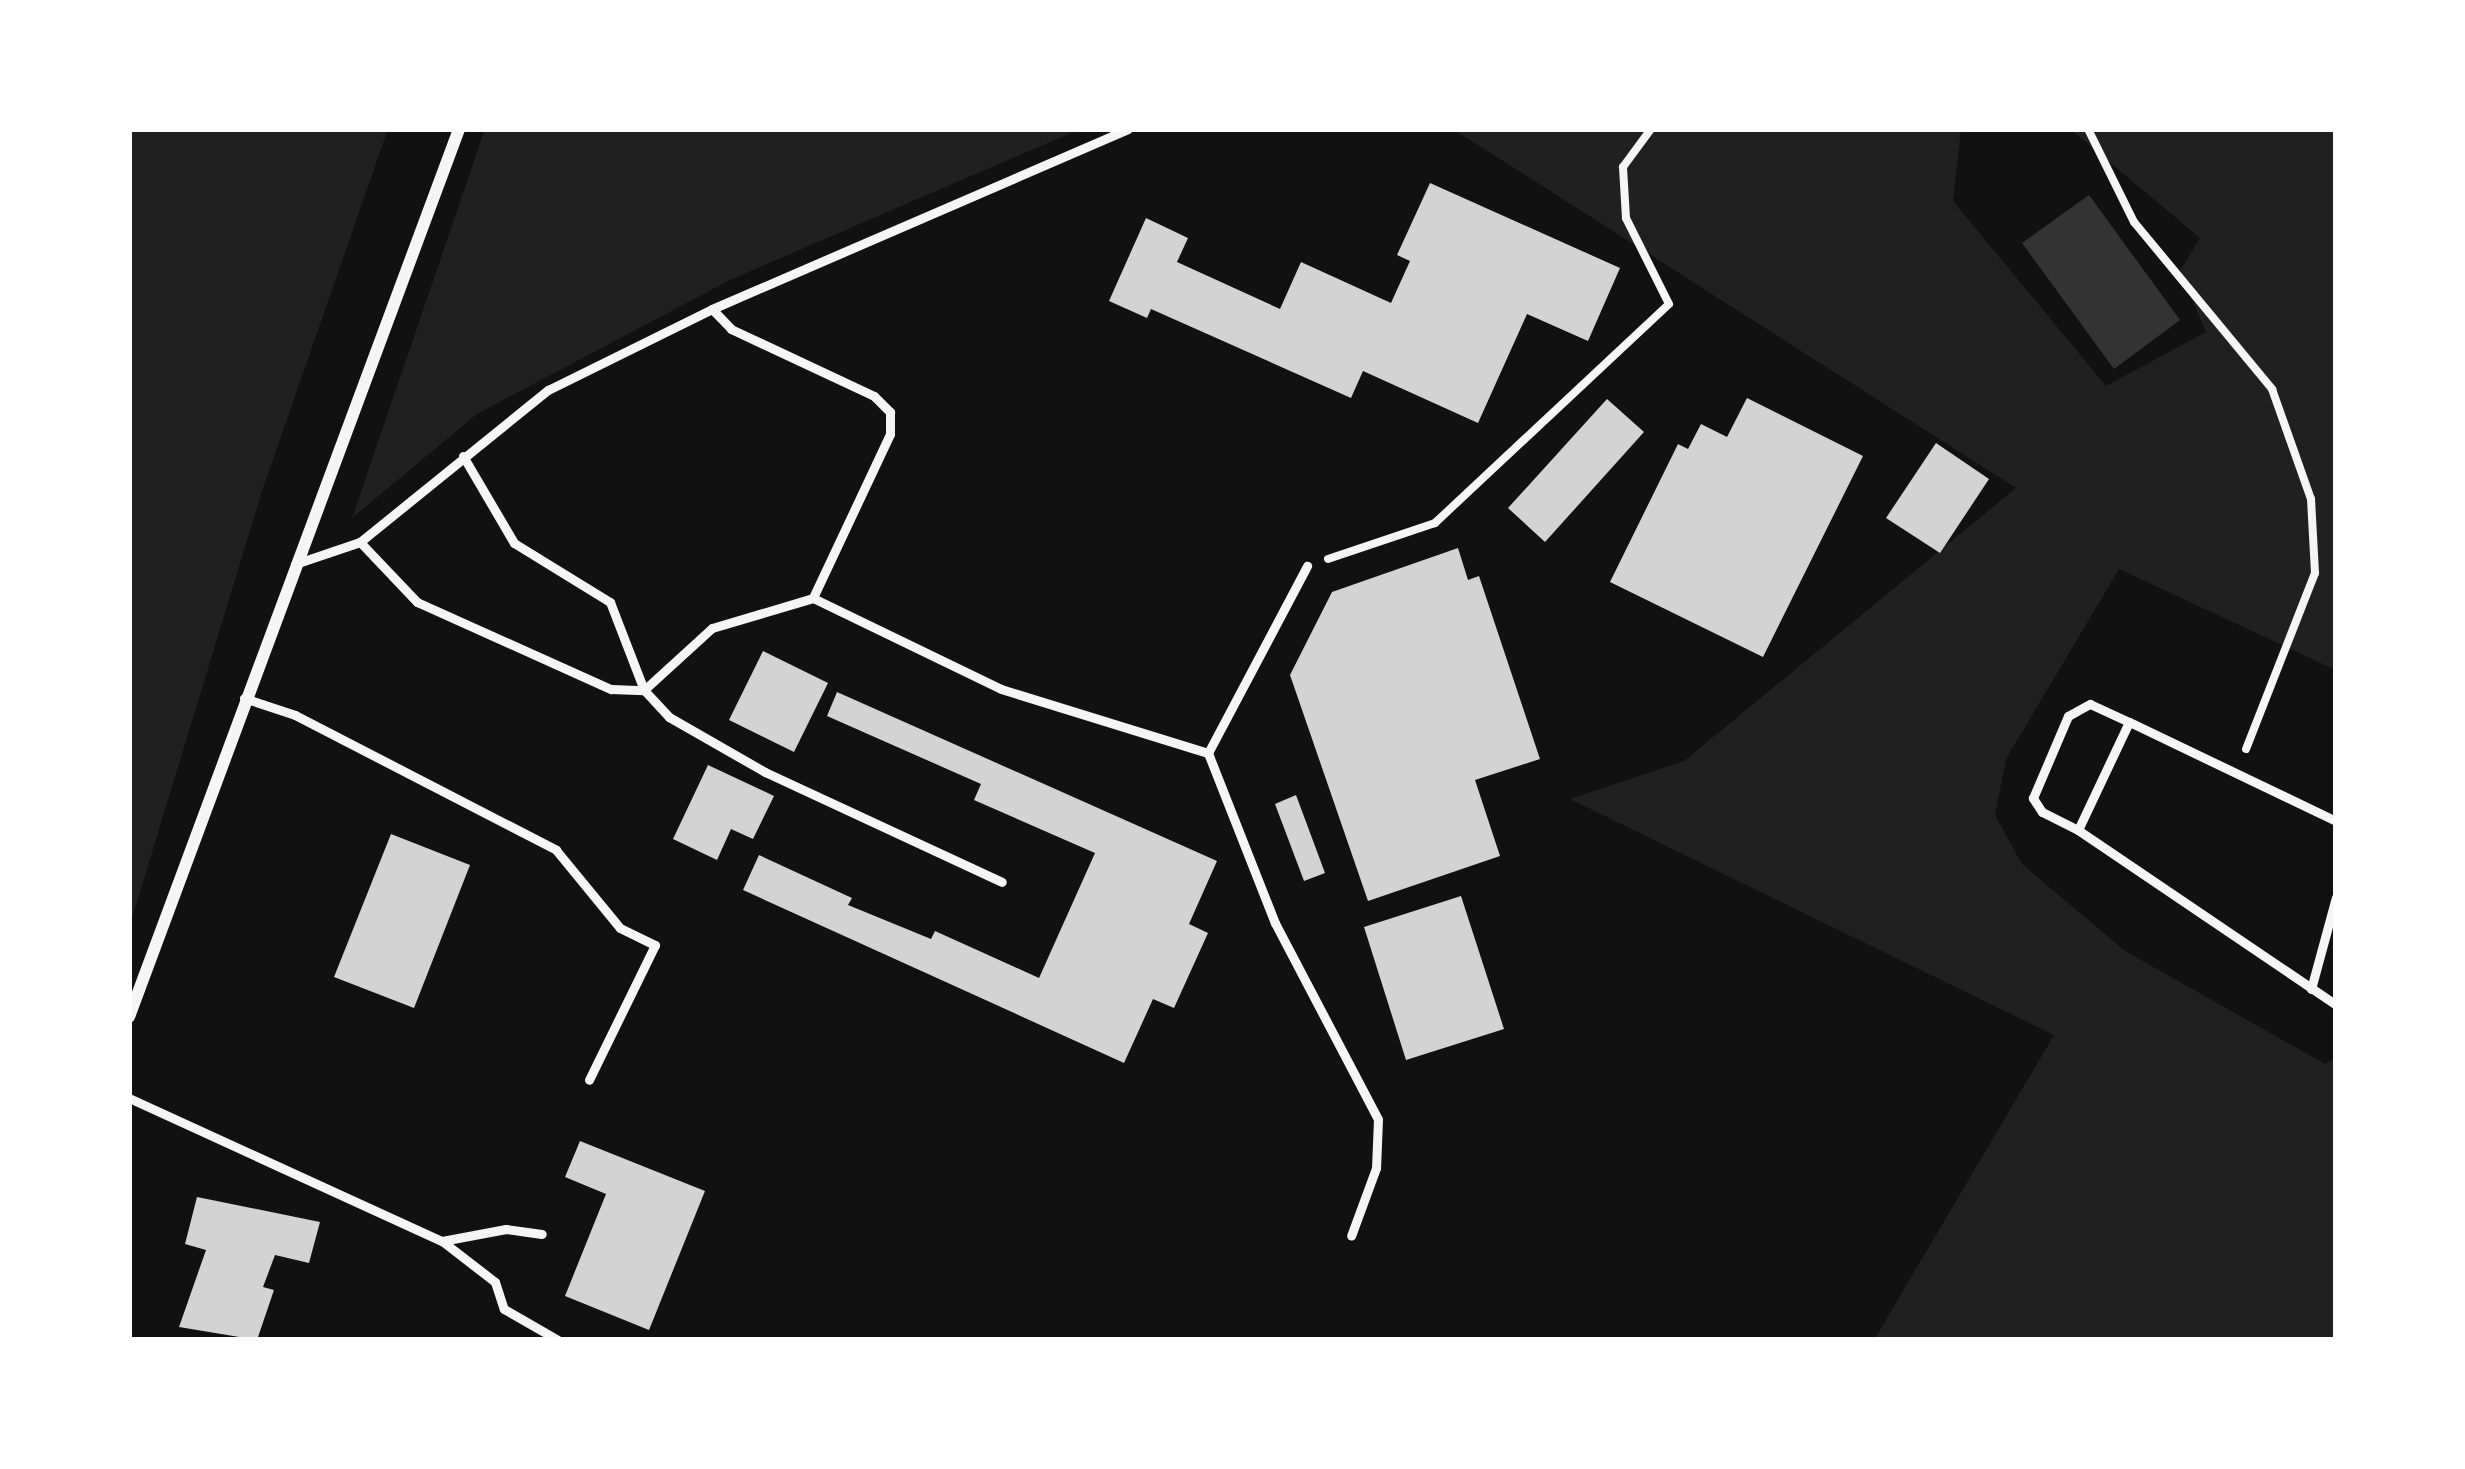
<!DOCTYPE html>
<style>
body{margin:0}
#map{position:relative;width:2465px;height:1469px;overflow:hidden;background:#111;font-family:"Zilla Slab",serif}
div>[style]{position:absolute}
.green>*{inset:0;background:#202020}
.water>*{inset:0;background:#333}
.building>*{inset:0;background:#d3d3d3}
.path>*{height:8px;margin:-4px;padding:0 4px;transform-origin:4px;border-radius:4px;background:#f5f5f5}
.service>*{height:9px;margin:-4.5px;padding:0 4.5px;transform-origin:4.5px;border-radius:4.5px;background:#f5f5f5}
.minor>*{height:12px;margin:-6px;padding:0 6px;transform-origin:6px;border-radius:6px;background:#f5f5f5}
span{translate:-50% -50%;white-space:nowrap;text-align:center;line-height:1.15;-webkit-text-stroke:12px #fff;paint-order:stroke}
.frame{position:absolute;inset:0;border:132px solid #fff;pointer-events:none}
</style>
<div id="map">
<div class="green">
<div style="clip-path:polygon(129px 129px,388px 129px,262px 491px,129px 928px)"></div>
<div style="clip-path:polygon(485px 129px,1080px 129px,732px 279px,477px 414px,352px 518px)"></div>
<div style="clip-path:polygon(1453px 129px,1961px 129px,1953px 201px,2106px 386px,2206px 332px,2180px 271px,2200px 238px,2070px 129px,2336px 129px,2336px 670px,2119px 569px,2006px 759px,1995px 815px,2022px 864px,2125px 951px,2325px 1064px,2336px 1057px,2336px 1340px,1874px 1340px,2054px 1035px,1570px 799px,1684px 761px,2016px 488px)"></div>
</div>
<div class="water">
<div style="clip-path:polygon(2089px 195px,2180px 320px,2114px 369px,2022px 243px)"></div>
</div>
<div class="building">
<div style="clip-path:polygon(1430px 183px,1620px 268px,1588px 341px,1527px 314px,1478px 423px,1363px 371px,1351px 398px,1151px 309px,1147px 318px,1109px 301px,1146px 218px,1188px 238px,1177px 262px,1280px 309px,1301px 262px,1391px 303px,1410px 261px,1397px 255px)"></div>
<div style="clip-path:polygon(1747px 398px,1863px 456px,1763px 657px,1610px 582px,1678px 444px,1688px 449px,1701px 424px,1727px 437px)"></div>
<div style="clip-path:polygon(1607px 399px,1644px 432px,1545px 542px,1508px 508px)"></div>
<div style="clip-path:polygon(1936px 443px,1989px 479px,1940px 553px,1886px 518px)"></div>
<div style="clip-path:polygon(1458px 548px,1468px 580px,1479px 576px,1540px 759px,1475px 780px,1500px 856px,1368px 901px,1290px 675px,1332px 592px)"></div>
<div style="clip-path:polygon(763px 651px,828px 683px,794px 752px,729px 720px)"></div>
<div style="clip-path:polygon(837px 692px,1217px 861px,1189px 924px,1208px 933px,1174px 1008px,1153px 999px,1124px 1063px,743px 890px,759px 855px,852px 898px,848px 905px,931px 939px,935px 931px,1039px 978px,1095px 853px,974px 800px,981px 784px,827px 716px)"></div>
<div style="clip-path:polygon(708px 765px,774px 796px,753px 839px,731px 829px,717px 860px,673px 839px)"></div>
<div style="clip-path:polygon(1296px 795px,1325px 873px,1304px 881px,1275px 804px)"></div>
<div style="clip-path:polygon(391px 834px,470px 865px,414px 1008px,334px 977px)"></div>
<div style="clip-path:polygon(1461px 896px,1504px 1029px,1406px 1060px,1364px 927px)"></div>
<div style="clip-path:polygon(580px 1141px,705px 1191px,649px 1330px,565px 1296px,606px 1194px,565px 1177px)"></div>
<div style="clip-path:polygon(197px 1197px,320px 1222px,309px 1263px,275px 1255px,263px 1287px,274px 1290px,257px 1340px,179px 1327px,206px 1250px,185px 1244px)"></div>
</div>
<div class="path">
<div style="left:2088px;top:129px;width:104px;rotate:63.7deg"></div>
<div style="left:2134px;top:222px;width:217px;rotate:50.4deg"></div>
<div style="left:2272px;top:389px;width:117px;rotate:70.5deg"></div>
<div style="left:2311px;top:499px;width:74px;rotate:86.9deg"></div>
<div style="left:2315px;top:573px;width:189px;rotate:111.4deg"></div>
<div style="left:1328px;top:559px;width:113px;rotate:-18.6deg"></div>
<div style="left:1435px;top:523px;width:320px;rotate:-43.1deg"></div>
<div style="left:1669px;top:304px;width:96px;rotate:-116.6deg"></div>
<div style="left:1626px;top:218px;width:51px;rotate:-93.4deg"></div>
<div style="left:1623px;top:167px;width:47px;rotate:-53.6deg"></div>
</div>
<div class="service">
<div style="left:712px;top:309px;width:28px;rotate:46deg"></div>
<div style="left:731px;top:329px;width:158px;rotate:25.1deg"></div>
<div style="left:874px;top:396px;width:23px;rotate:45deg"></div>
<div style="left:890px;top:412px;width:22px;rotate:90deg"></div>
<div style="left:890px;top:434px;width:181px;rotate:115.2deg"></div>
<div style="left:463px;top:456px;width:101px;rotate:59.6deg"></div>
<div style="left:514px;top:543px;width:113px;rotate:31.6deg"></div>
<div style="left:610px;top:602px;width:94px;rotate:68.9deg"></div>
<div style="left:644px;top:690px;width:37px;rotate:47deg"></div>
<div style="left:669px;top:717px;width:111px;rotate:29.8deg"></div>
<div style="left:765px;top:772px;width:261px;rotate:24.9deg"></div>
<div style="left:360px;top:542px;width:83px;rotate:46.5deg"></div>
<div style="left:417px;top:602px;width:213px;rotate:24.2deg"></div>
<div style="left:611px;top:689px;width:33px;rotate:2deg"></div>
<div style="left:644px;top:690px;width:92px;rotate:-42.4deg"></div>
<div style="left:712px;top:628px;width:105px;rotate:-16.5deg"></div>
<div style="left:813px;top:598px;width:209px;rotate:25.8deg"></div>
<div style="left:1001px;top:689px;width:217px;rotate:17.2deg"></div>
<div style="left:1208px;top:753px;width:212px;rotate:-62.1deg"></div>
<div style="left:295px;top:564px;width:69px;rotate:-18.7deg"></div>
<div style="left:360px;top:542px;width:242px;rotate:-39deg"></div>
<div style="left:548px;top:390px;width:183px;rotate:-26.3deg"></div>
<div style="left:712px;top:309px;width:453px;rotate:-23.4deg"></div>
<div style="left:244px;top:698px;width:54px;rotate:18.4deg"></div>
<div style="left:295px;top:715px;width:294px;rotate:27.3deg"></div>
<div style="left:556px;top:850px;width:101px;rotate:50.6deg"></div>
<div style="left:620px;top:928px;width:39px;rotate:26deg"></div>
<div style="left:655px;top:945px;width:150px;rotate:116.1deg"></div>
<div style="left:1208px;top:753px;width:183px;rotate:68.5deg"></div>
<div style="left:1275px;top:923px;width:221px;rotate:62.3deg"></div>
<div style="left:1378px;top:1119px;width:49px;rotate:92.3deg"></div>
<div style="left:1376px;top:1168px;width:72px;rotate:110.2deg"></div>
<div style="left:2336px;top:821px;width:229px;rotate:-154.4deg"></div>
<div style="left:2129px;top:722px;width:119px;rotate:115.3deg"></div>
<div style="left:2078px;top:830px;width:312px;rotate:34.1deg"></div>
<div style="left:2078px;top:830px;width:40px;rotate:-153.4deg"></div>
<div style="left:2042px;top:812px;width:17px;rotate:-123deg"></div>
<div style="left:2033px;top:798px;width:89px;rotate:-66.9deg"></div>
<div style="left:2068px;top:716px;width:25px;rotate:-29deg"></div>
<div style="left:2090px;top:704px;width:43px;rotate:24.8deg"></div>
<div style="left:2311px;top:989px;width:95px;rotate:-74.8deg"></div>
<div style="left:129px;top:1098px;width:344px;rotate:24.6deg"></div>
<div style="left:442px;top:1241px;width:67px;rotate:37.7deg"></div>
<div style="left:495px;top:1282px;width:28px;rotate:72deg"></div>
<div style="left:504px;top:1309px;width:62px;rotate:29.9deg"></div>
<div style="left:442px;top:1241px;width:65px;rotate:-10.6deg"></div>
<div style="left:506px;top:1229px;width:36px;rotate:8deg"></div>
</div>
<div class="minor">
<div style="left:129px;top:1017px;width:947px;rotate:-69.61deg"></div>
</div>
<div class="frame"></div>
</div>
